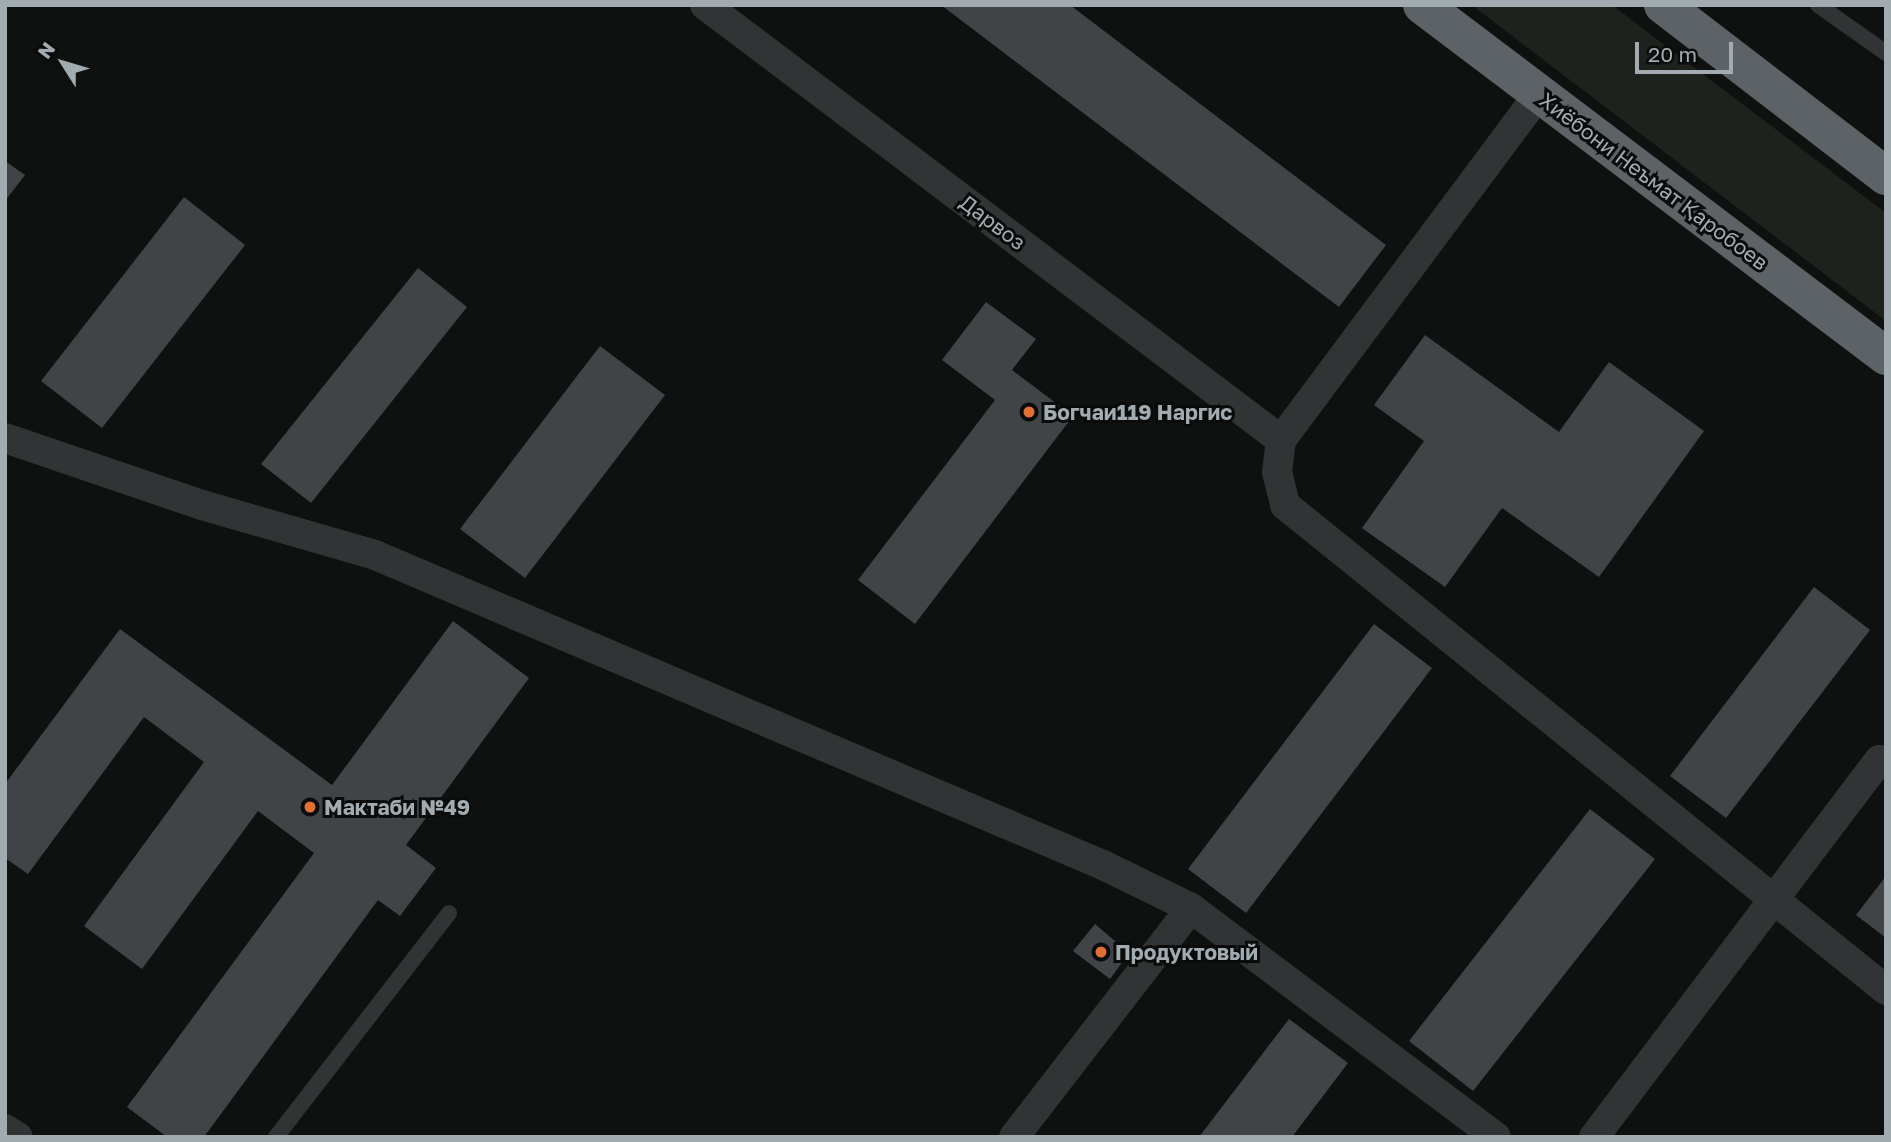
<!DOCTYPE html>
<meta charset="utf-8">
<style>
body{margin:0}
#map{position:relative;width:1891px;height:1142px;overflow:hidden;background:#0f1010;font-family:"Golos Text",sans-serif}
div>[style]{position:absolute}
.green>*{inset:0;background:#1d231c}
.building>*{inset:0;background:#404446}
.lane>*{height:16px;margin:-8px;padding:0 8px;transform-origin:8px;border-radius:8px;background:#313335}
.street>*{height:30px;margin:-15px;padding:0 15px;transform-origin:15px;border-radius:15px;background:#313335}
.highway>*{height:38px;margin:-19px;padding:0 19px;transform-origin:19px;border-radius:19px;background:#5d6266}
.dots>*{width:19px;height:19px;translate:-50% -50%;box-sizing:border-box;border:4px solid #0a0b0b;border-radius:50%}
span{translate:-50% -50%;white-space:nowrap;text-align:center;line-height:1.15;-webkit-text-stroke:6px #0a0b0b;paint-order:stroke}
.street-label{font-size:21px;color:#a1abb0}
.poi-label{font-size:21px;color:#a1abb0;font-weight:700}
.left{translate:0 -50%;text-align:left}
.frame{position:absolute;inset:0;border:7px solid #a1abb0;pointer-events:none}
.north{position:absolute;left:28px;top:28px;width:70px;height:70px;-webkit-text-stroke:5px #0a0b0b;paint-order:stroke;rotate:307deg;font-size:19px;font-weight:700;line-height:28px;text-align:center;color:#a1abb0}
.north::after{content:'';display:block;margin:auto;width:24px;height:32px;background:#a1abb0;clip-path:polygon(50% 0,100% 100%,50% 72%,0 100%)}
.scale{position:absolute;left:1635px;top:42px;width:98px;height:32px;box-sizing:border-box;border:4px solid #a1abb0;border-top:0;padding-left:9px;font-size:21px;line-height:24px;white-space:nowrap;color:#a1abb0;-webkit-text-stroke:5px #0a0b0b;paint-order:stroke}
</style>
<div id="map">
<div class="green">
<div style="clip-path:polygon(1612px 5px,1886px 213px,1886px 321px,1473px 6px)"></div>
</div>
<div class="building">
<div style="clip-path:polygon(941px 5px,1070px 5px,1386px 245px,1339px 307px)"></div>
<div style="clip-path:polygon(5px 161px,25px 175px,5px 201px)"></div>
<div style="clip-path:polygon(184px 197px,245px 245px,102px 428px,41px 381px)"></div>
<div style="clip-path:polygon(418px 268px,467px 307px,311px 503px,261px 464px)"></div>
<div style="clip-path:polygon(986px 302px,1036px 339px,1012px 370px,1073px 416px,915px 624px,858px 580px,995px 400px,942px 360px)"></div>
<div style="clip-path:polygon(1425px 335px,1559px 432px,1609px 362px,1704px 431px,1599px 577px,1502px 508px,1445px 587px,1362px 528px,1424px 441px,1374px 405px)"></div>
<div style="clip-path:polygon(600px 346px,665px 395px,525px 578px,460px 529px)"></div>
<div style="clip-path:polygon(1814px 587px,1870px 630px,1726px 818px,1670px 776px)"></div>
<div style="clip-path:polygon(453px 621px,529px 678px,406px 845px,436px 868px,400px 916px,378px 900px,204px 1137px,167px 1137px,127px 1107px,314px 853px,258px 811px,142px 969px,84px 926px,204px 762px,144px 717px,28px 874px,5px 858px,5px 784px,120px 629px,332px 785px)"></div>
<div style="clip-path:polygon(1374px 624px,1432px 668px,1246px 913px,1188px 869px)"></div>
<div style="clip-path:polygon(1590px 809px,1655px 859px,1473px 1091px,1409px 1041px)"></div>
<div style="clip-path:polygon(1886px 876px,1886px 938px,1856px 915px)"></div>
<div style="clip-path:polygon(1095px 924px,1129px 953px,1110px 979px,1073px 951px)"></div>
<div style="clip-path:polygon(1289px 1019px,1348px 1063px,1292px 1137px,1199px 1137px)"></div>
</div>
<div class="lane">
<div style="left:1818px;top:5px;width:83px;rotate:35.2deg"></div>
<div style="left:276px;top:1137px;width:283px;rotate:-52.3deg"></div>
</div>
<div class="street">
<div style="left:705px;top:5px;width:722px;rotate:37.06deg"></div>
<div style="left:1539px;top:94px;width:432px;rotate:126.7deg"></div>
<div style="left:1281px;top:440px;width:32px;rotate:97deg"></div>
<div style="left:1277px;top:472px;width:34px;rotate:76deg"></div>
<div style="left:1285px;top:505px;width:772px;rotate:38.9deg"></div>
<div style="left:5px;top:438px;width:208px;rotate:18.8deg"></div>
<div style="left:202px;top:505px;width:180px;rotate:16.1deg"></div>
<div style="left:375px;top:555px;width:791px;rotate:23.07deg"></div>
<div style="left:1103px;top:865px;width:98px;rotate:26deg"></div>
<div style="left:1191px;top:908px;width:381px;rotate:36.9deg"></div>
<div style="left:5px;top:1129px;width:15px;rotate:32deg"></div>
<div style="left:1014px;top:1137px;width:289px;rotate:-52.3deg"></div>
<div style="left:1594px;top:1137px;width:473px;rotate:-52.9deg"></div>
</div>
<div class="highway">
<div style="left:1422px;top:5px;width:582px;rotate:37.11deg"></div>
<div style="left:1663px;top:5px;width:281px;rotate:37.5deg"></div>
</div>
<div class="dots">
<div style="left:1029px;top:412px;background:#e27035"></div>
<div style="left:310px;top:807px;background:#e27035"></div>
<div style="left:1101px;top:952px;background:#e27035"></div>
</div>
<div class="street-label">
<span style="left:1654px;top:181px;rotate:37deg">Хиёбони Неъмат Қаробоев</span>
<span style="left:993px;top:222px;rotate:37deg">Дарвоз</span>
</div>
<div class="poi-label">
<span class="left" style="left:1043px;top:412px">Богчаи119 Наргис</span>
<span class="left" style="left:324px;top:807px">Мактаби №49</span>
<span class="left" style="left:1115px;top:952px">Продуктовый</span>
</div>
<div class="frame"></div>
<div class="north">N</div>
<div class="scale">20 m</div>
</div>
